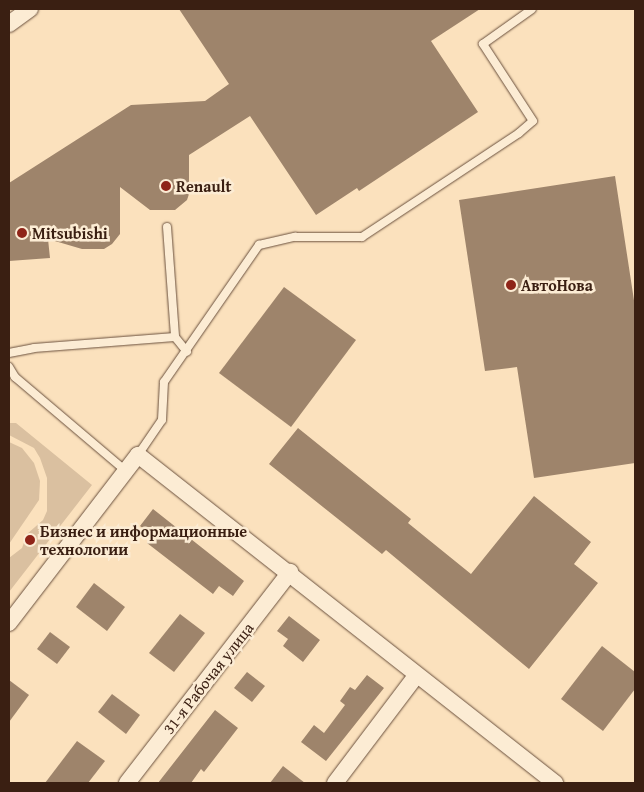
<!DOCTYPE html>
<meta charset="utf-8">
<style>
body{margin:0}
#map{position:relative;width:644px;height:792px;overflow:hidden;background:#fbe1bd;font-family:"Gentium Book Plus",serif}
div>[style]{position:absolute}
.green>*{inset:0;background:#dac0a0}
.building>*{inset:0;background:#9e846b}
.roads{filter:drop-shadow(0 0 1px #6a503d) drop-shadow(0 0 1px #6a503d)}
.lane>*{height:8px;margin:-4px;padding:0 4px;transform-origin:4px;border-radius:4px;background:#fcecd4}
.street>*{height:16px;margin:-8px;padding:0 8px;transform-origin:8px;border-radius:8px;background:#fcecd4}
.dots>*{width:14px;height:14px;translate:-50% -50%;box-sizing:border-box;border:2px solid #fcecd4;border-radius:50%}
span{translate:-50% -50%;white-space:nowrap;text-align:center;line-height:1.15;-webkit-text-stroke:5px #fcecd4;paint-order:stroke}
.poi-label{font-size:16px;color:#3a1f12;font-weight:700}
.left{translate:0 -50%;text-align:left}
.street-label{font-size:16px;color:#3a1f12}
.frame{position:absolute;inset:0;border:10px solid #3a1f12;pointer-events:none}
</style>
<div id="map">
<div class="green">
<div style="clip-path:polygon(9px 423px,16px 423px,92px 485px,9px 592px,9px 558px,22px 548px,27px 534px,43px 520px,47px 511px,47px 478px,40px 458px,34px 448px,9px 435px)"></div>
<div style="clip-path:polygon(9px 442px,22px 448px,34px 463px,40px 481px,39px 500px,9px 544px)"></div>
</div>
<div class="building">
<div style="clip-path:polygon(179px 9px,480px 9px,431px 41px,478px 112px,359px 191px,357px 188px,316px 215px,250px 116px,189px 155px,189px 194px,187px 200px,175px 210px,150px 210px,120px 187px,120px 234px,112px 244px,104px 249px,82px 249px,48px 239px,50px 258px,9px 261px,9px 183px,131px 105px,205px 101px,229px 84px)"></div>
<div style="clip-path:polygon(615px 176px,635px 307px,635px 463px,534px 478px,517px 367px,485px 371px,459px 200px)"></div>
<div style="clip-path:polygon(284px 287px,356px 340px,291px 427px,219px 373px)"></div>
<div style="clip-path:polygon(298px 428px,411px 519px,408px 523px,471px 574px,534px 496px,591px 542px,574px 564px,598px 583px,529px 669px,386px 550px,382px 554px,269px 464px)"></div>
<div style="clip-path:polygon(153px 509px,244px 581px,233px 596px,219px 586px,213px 594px,147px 543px,153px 536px,140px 526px)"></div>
<div style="clip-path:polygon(94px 583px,125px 607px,107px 631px,76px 607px)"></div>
<div style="clip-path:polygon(180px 614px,205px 633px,174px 672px,149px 653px)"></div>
<div style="clip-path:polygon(289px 616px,320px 640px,303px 662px,283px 646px,288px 639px,277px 631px)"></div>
<div style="clip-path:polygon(50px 632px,70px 647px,57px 664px,37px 649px)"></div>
<div style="clip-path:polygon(602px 646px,635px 672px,635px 689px,603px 731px,561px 699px)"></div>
<div style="clip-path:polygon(247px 672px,265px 686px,252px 702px,234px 688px)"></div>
<div style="clip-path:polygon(367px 675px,384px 688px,326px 761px,301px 742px,314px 725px,324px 733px,345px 705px,340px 701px,350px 687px,355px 690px)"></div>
<div style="clip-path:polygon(9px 680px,29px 695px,9px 722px)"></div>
<div style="clip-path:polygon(112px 694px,140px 715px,126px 734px,98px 712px)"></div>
<div style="clip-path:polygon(215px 710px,238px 728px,204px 772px,201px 769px,191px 783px,158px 783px)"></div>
<div style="clip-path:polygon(77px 741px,105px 761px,88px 783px,45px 783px)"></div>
<div style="clip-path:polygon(283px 766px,305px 783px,270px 783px)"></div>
</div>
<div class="roads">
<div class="lane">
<div style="left:167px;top:227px;width:110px;rotate:85.8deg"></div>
<div style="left:175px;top:337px;width:19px;rotate:51deg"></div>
<div style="left:9px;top:353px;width:25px;rotate:-11deg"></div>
<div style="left:34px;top:348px;width:141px;rotate:-4.5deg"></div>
<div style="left:9px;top:367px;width:12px;rotate:59deg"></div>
<div style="left:15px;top:377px;width:145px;rotate:40.3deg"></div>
<div style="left:138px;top:455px;width:42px;rotate:-55.6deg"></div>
<div style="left:162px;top:420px;width:38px;rotate:-87deg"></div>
<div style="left:164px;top:382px;width:167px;rotate:-55.3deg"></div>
<div style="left:259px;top:245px;width:37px;rotate:-13deg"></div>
<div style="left:295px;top:237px;width:67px"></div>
<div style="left:362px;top:237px;width:188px;rotate:-33.5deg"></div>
<div style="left:519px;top:133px;width:18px;rotate:-41deg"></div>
<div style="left:533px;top:121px;width:92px;rotate:-123deg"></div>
<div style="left:483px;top:44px;width:60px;rotate:-35.5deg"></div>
</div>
<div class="street">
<div style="left:9px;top:24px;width:26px;rotate:-36deg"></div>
<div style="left:9px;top:623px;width:212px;rotate:-52.5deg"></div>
<div style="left:138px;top:455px;width:531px;rotate:38.19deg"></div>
<div style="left:127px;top:783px;width:267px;rotate:-52.3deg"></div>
<div style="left:335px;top:783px;width:134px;rotate:-52.9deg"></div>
</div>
</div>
<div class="dots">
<div style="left:166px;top:186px;background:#8f2418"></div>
<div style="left:22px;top:233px;background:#8f2418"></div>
<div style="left:511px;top:285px;background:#8f2418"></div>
<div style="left:30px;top:540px;background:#8f2418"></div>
</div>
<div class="poi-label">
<span class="left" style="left:176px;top:186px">Renault</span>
<span class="left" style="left:32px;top:233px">Mitsubishi</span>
<span class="left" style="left:521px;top:285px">АвтоНова</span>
<span class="left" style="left:40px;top:540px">Бизнес и информационные<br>технологии</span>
</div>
<div class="street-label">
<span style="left:208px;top:678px;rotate:-52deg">31-я Рабочая улица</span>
</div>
<div class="frame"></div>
</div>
